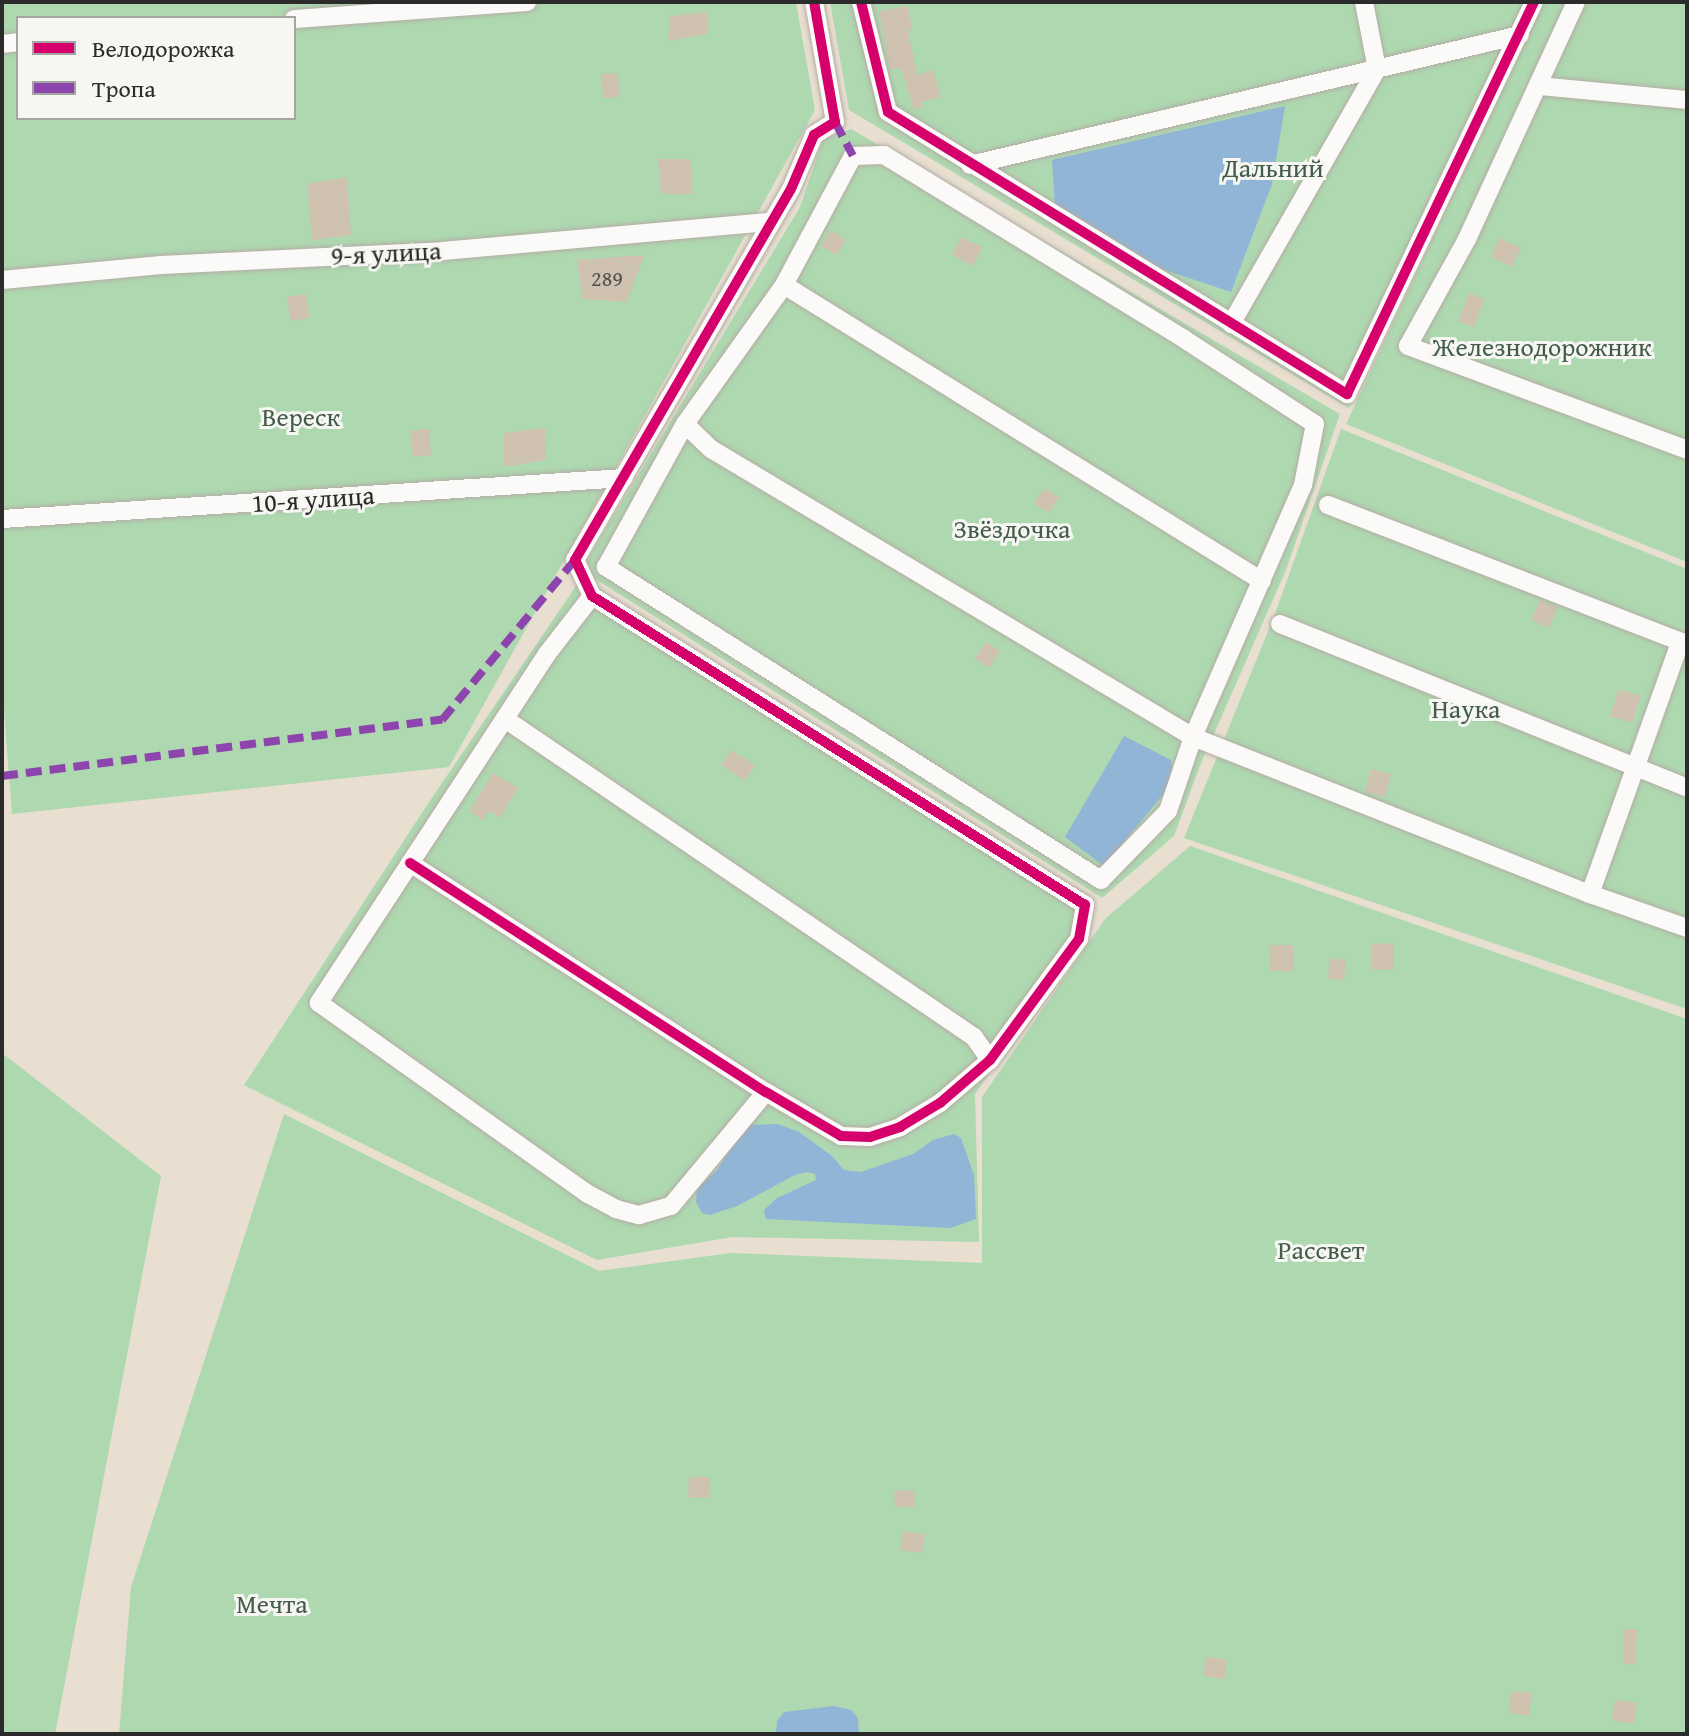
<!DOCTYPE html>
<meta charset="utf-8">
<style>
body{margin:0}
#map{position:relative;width:1689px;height:1736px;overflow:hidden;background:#e8dfd1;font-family:"Gentium Book Plus",serif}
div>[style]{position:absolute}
.green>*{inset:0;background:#aed8b0}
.water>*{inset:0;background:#90b5d7}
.building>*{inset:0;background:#cfc2b0}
.roads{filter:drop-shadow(0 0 2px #b3ada4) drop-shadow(0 0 2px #b3ada4)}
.minor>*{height:18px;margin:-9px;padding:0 9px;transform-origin:9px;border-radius:9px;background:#fcfaf8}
.quiet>*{height:8px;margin-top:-4px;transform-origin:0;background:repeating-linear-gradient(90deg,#8e44ad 0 16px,transparent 0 24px)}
.cycleway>*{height:10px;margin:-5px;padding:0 5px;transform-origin:5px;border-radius:5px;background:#d6006c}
span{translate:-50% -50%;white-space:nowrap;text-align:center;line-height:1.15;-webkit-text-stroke:6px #f6f6f2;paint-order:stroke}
.number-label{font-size:22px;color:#54514c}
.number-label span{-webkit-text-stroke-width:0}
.park-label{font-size:26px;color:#445d4b}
.street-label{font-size:26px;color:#2b2b2b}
.frame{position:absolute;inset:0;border:4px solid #2b2b2b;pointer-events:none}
.legend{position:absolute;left:16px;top:16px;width:280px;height:104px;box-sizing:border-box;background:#f6f6f2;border:2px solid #a5a5a2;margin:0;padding:10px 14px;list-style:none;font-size:24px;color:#2b2b2b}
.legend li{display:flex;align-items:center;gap:16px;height:40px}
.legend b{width:40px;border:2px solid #a5a5a2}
</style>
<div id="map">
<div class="green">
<div style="clip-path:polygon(evenodd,2px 2px,796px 2px,815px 110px,449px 767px,12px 814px,2px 685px,2px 2px,18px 18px,294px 18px,294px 118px,18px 118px,18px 18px)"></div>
<div style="clip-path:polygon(830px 2px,1528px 2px,1349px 408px,849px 110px)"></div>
<div style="clip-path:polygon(1543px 2px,1687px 2px,1687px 562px,1346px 424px)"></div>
<div style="clip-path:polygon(851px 129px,1340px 414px,1286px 570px,1199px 768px,1174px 836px,1102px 898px,581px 570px,800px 207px,823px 139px)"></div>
<div style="clip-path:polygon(1341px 429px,1687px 569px,1687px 1009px,1184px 838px,1275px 614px)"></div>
<div style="clip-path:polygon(578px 583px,1093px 907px,1087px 936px,975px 1094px,979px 1242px,732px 1237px,597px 1260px,244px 1085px,429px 802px)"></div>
<div style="clip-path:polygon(1190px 846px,1687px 1019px,1687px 1734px,119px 1734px,131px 1587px,284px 1114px,599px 1271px,731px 1253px,982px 1263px,982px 1097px,1105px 919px)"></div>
<div style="clip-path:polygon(2px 1053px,161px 1176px,55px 1734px,2px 1734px)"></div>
</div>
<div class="water">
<div style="clip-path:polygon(1285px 106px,1272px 184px,1231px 292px,1120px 255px,1055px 207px,1052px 160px)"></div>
<div style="clip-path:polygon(1124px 736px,1171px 760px,1175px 780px,1104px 866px,1065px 837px)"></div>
<div style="clip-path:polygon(778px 1124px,799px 1132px,832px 1156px,844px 1170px,861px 1172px,913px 1154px,933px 1140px,954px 1134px,961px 1138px,974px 1175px,976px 1219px,950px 1228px,766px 1219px,764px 1210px,777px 1198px,816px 1180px,815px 1174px,807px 1172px,795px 1175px,737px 1206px,710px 1215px,702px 1213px,696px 1202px,697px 1189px,717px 1170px,741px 1133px,750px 1125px)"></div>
<div style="clip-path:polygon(834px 1706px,851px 1710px,858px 1718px,859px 1734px,776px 1734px,777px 1721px,784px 1712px)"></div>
</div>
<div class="building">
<div style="clip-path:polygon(908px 6px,912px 30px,908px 31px,917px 75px,933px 70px,941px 97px,922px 102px,923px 107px,914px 110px,901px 68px,890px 70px,879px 11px)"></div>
<div style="clip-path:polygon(707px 12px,707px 34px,668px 41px,670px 16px)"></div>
<div style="clip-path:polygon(618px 73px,620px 97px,603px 98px,601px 74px)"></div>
<div style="clip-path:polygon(658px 159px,690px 159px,693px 194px,661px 194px)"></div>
<div style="clip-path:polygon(347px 177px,351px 235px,312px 240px,307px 184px)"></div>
<div style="clip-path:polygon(831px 230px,846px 240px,836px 255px,821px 246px)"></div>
<div style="clip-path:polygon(961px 237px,982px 247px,973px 266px,952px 255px)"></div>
<div style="clip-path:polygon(1499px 238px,1521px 248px,1512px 267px,1491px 257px)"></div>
<div style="clip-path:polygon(644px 255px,627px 302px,582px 299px,577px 260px)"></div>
<div style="clip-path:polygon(1469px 293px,1484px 299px,1474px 327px,1458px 321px)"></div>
<div style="clip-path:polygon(306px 294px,310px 318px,291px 321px,287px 297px)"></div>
<div style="clip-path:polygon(545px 428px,546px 460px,504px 467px,504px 433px)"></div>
<div style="clip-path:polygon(429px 429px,431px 455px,413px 457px,410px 431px)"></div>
<div style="clip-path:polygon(1044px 488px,1059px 497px,1049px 513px,1034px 504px)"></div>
<div style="clip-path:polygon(1540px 600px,1558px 607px,1549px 628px,1531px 620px)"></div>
<div style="clip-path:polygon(986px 642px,1000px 651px,989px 668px,975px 658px)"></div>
<div style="clip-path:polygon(1619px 689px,1641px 696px,1632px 723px,1610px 716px)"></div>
<div style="clip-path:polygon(731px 750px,755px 765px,744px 781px,721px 765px)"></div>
<div style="clip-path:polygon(1371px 769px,1391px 774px,1385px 797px,1365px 792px)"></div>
<div style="clip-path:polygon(493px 773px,518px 788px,500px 818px,489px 811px,483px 820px,469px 811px)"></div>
<div style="clip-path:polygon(1371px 943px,1394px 944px,1394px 970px,1371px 969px)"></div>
<div style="clip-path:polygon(1270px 945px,1294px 945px,1294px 971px,1270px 971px)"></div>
<div style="clip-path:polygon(1330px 958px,1346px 960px,1344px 980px,1328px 979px)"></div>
<div style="clip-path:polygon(689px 1477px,710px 1477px,709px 1498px,688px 1497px)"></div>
<div style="clip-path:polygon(914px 1490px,915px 1507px,895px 1507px,894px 1491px)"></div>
<div style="clip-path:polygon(903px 1531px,925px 1534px,922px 1553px,900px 1550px)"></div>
<div style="clip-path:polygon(1624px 1629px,1637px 1629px,1636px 1665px,1623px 1664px)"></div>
<div style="clip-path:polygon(1206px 1657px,1227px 1660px,1225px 1679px,1203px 1676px)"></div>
<div style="clip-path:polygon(1511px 1691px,1532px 1693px,1529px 1716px,1509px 1713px)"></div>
<div style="clip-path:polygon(1615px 1700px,1637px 1703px,1634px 1724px,1612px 1720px)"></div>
</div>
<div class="roads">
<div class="minor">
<div style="left:861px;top:2px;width:113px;rotate:76.2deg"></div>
<div style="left:888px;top:112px;width:539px;rotate:31.57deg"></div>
<div style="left:1347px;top:394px;width:434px;rotate:-64.5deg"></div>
<div style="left:1576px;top:2px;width:261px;rotate:114.7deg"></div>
<div style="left:1467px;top:239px;width:122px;rotate:118.9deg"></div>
<div style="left:1408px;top:346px;width:298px;rotate:20.4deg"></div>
<div style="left:294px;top:19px;width:234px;rotate:-4.2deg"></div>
<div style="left:2px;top:44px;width:16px;rotate:-7deg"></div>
<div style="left:1539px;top:86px;width:149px;rotate:5.4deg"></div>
<div style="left:884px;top:155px;width:352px;rotate:31.5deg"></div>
<div style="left:1184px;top:339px;width:156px;rotate:33deg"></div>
<div style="left:1315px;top:424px;width:62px;rotate:101.1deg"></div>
<div style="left:1303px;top:485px;width:275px;rotate:113.6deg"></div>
<div style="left:1193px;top:737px;width:78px;rotate:108.7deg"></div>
<div style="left:1168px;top:811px;width:96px;rotate:134.2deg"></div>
<div style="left:1101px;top:880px;width:586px;rotate:-147.69deg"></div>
<div style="left:606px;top:567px;width:163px;rotate:-61.1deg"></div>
<div style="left:685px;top:424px;width:171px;rotate:-54.5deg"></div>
<div style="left:784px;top:285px;width:146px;rotate:-61.9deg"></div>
<div style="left:853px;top:156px;width:31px;rotate:-2deg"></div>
<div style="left:970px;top:165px;width:565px;rotate:-13.3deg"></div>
<div style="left:2px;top:280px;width:160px;rotate:-5.4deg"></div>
<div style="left:161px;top:265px;width:282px;rotate:-2.8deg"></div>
<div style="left:443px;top:251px;width:329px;rotate:-5.1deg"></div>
<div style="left:784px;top:285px;width:562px;rotate:31.77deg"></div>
<div style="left:1231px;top:324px;width:294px;rotate:-60.2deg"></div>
<div style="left:1377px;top:69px;width:68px;rotate:-101deg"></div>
<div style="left:685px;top:424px;width:36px;rotate:44deg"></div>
<div style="left:711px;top:449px;width:561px;rotate:30.86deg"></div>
<div style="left:1193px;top:737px;width:427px;rotate:21.6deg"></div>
<div style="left:1590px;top:894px;width:103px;rotate:19.3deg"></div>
<div style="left:1328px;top:505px;width:385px;rotate:21.2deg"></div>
<div style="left:2px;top:519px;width:623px;rotate:-3.77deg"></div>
<div style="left:592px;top:596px;width:73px;rotate:127.8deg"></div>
<div style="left:547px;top:654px;width:417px;rotate:123.2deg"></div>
<div style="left:319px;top:1003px;width:330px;rotate:35.4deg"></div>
<div style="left:588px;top:1194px;width:32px;rotate:28deg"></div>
<div style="left:616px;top:1209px;width:24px;rotate:15deg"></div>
<div style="left:639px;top:1215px;width:33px;rotate:-16deg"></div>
<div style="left:671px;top:1206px;width:148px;rotate:-50.2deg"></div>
<div style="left:1280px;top:624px;width:439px;rotate:21.9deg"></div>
<div style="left:505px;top:719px;width:567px;rotate:34.14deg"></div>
<div style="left:974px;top:1037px;width:28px;rotate:55deg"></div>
<div style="left:410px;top:863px;width:423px;rotate:32.8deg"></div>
<div style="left:766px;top:1092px;width:87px;rotate:30.4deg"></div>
<div style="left:841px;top:1136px;width:29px;rotate:2deg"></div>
<div style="left:870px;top:1137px;width:32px;rotate:-18deg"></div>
<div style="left:900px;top:1127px;width:47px;rotate:-31deg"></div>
<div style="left:940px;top:1103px;width:66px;rotate:-40.7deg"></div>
<div style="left:990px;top:1060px;width:150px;rotate:-53.7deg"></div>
<div style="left:1079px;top:939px;width:35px;rotate:-80deg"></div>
<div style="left:1085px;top:905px;width:582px;rotate:-147.92deg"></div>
<div style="left:592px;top:596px;width:40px;rotate:-115deg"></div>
<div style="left:575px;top:560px;width:429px;rotate:-59.8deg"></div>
<div style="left:791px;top:189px;width:59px;rotate:-66.9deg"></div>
<div style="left:814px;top:135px;width:25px;rotate:-32deg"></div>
<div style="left:835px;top:122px;width:122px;rotate:-99.9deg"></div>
<div style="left:1590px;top:894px;width:268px;rotate:-70.3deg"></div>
</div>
</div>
<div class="quiet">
<div style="left:835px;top:122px;width:38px;rotate:62deg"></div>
<div style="left:2px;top:776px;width:444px;rotate:-7.3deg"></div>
<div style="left:442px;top:720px;width:208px;rotate:-50.3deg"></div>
</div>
<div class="cycleway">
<div style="left:861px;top:2px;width:113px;rotate:76.2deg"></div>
<div style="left:888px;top:112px;width:539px;rotate:31.57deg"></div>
<div style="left:1347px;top:394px;width:434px;rotate:-64.5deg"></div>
<div style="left:410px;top:863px;width:423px;rotate:32.8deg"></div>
<div style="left:766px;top:1092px;width:87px;rotate:30.4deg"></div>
<div style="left:841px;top:1136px;width:29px;rotate:2deg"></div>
<div style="left:870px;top:1137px;width:32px;rotate:-18deg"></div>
<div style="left:900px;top:1127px;width:47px;rotate:-31deg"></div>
<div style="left:940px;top:1103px;width:66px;rotate:-40.7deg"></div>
<div style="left:990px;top:1060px;width:150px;rotate:-53.7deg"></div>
<div style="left:1079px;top:939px;width:35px;rotate:-80deg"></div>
<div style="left:1085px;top:905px;width:582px;rotate:-147.92deg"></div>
<div style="left:592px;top:596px;width:40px;rotate:-115deg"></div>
<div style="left:575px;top:560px;width:429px;rotate:-59.8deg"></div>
<div style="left:791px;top:189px;width:59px;rotate:-66.9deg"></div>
<div style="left:814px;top:135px;width:25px;rotate:-32deg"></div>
<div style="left:835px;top:122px;width:122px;rotate:-99.9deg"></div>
</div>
<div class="number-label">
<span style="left:607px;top:279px">289</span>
</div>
<div class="park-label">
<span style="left:1273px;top:168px">Дальний</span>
<span style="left:1542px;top:347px">Железнодорожник</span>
<span style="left:301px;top:417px">Вереск</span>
<span style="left:1012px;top:529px">Звёздочка</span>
<span style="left:1466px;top:709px">Наука</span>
<span style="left:1321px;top:1250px">Рассвет</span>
<span style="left:272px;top:1604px">Мечта</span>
</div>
<div class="street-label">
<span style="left:386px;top:253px;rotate:-3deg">9-я улица</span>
<span style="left:313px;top:499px;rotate:-4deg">10-я улица</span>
</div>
<div class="frame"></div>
<ul class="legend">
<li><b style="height:10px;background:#d6006c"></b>Велодорожка</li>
<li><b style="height:10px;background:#8e44ad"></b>Тропа</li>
</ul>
</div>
